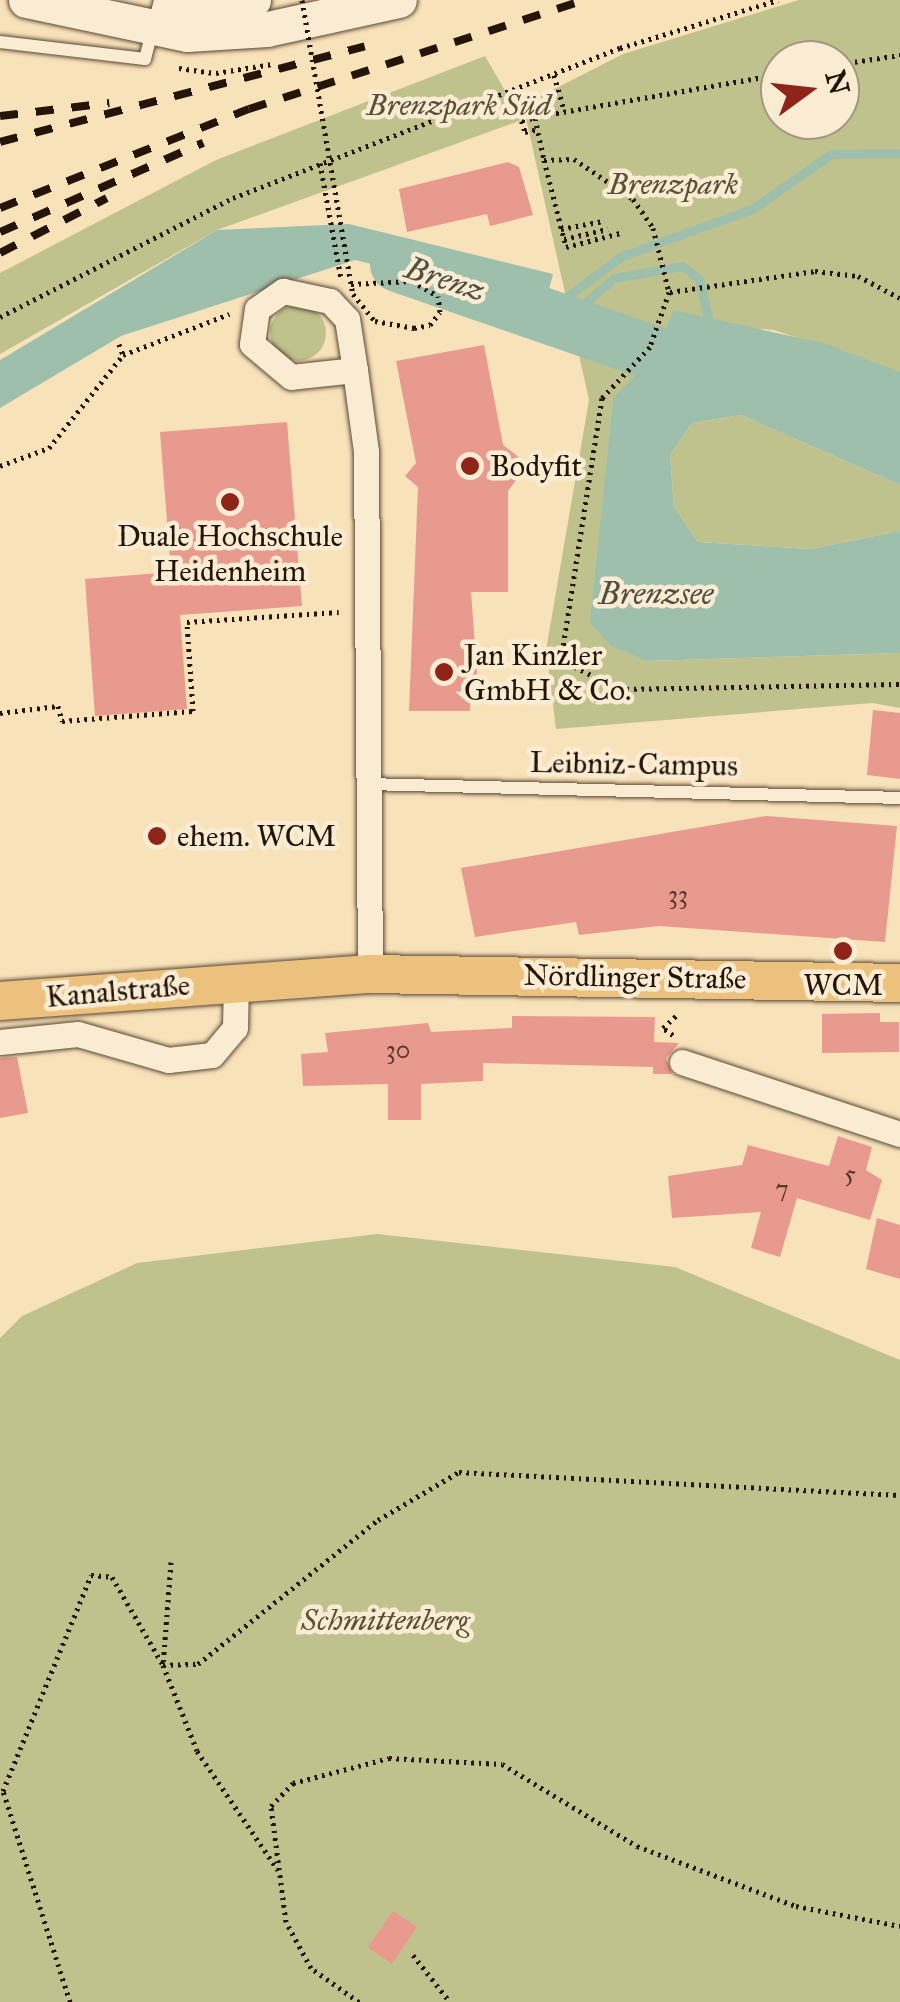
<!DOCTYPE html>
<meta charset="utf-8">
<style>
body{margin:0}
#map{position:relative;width:900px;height:2002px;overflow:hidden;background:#f8e2ba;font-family:"IM FELL Great Primer",serif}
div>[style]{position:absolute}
.green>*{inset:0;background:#c0c28d}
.round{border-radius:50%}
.water>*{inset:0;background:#9ebfab}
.stream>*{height:9px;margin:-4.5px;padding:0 4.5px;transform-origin:4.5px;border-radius:4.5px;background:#9ebfab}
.river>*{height:55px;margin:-27.5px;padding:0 27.5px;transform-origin:27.5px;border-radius:27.5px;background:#9ebfab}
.building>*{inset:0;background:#e79a8d}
.path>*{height:5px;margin-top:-2.5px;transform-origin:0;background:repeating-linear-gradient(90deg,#25140a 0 2.5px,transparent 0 7.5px)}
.roads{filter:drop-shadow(0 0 2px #5a4836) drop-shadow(0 0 2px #5a4836)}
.lane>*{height:12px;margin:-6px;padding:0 6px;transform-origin:6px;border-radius:6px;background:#faecd2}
.street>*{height:25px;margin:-12.5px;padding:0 12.5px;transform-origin:12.5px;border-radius:12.5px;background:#faecd2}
.secondary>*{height:35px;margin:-17.5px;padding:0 17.5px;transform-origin:17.5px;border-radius:17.5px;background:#faecd2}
.primary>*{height:38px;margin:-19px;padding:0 19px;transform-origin:19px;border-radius:19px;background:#ecc17d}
.rail>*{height:8px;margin-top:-4px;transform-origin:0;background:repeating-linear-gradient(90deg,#25140a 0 18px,transparent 0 36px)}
.path-bridge>*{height:5px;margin-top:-2.5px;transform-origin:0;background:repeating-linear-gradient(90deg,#25140a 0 2.5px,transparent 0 7.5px)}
.dots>*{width:28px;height:28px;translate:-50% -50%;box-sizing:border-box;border:5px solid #faecd2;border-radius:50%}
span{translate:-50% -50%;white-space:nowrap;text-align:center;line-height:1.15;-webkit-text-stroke:9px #faecd2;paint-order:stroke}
.number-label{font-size:25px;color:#56362b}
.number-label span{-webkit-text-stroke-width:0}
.park-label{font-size:30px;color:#5b5138;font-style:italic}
.poi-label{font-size:30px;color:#25140a}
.left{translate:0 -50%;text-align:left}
.street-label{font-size:30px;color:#25140a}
.water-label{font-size:32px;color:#4f5042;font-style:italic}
.north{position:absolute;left:760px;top:40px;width:100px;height:100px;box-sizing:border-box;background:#faecd2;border:2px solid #a59682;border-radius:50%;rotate:75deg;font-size:28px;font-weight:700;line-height:40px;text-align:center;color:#25140a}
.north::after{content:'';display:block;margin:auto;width:35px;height:45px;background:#8f2418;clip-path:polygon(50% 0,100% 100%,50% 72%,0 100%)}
</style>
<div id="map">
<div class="green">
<div style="clip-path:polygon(evenodd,799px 0,900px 0,900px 372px,774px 330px,720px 326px,673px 311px,656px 353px,613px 399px,591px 623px,647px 661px,900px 653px,900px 708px,872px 703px,556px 729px,546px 650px,589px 400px,523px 105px,623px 54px,799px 0,780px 60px,840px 60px,840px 120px,780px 120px,780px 60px)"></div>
<div style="clip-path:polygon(485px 56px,522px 120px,217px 230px,0 354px,0 273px,216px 160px)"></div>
<div class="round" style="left:270px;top:305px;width:56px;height:56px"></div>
<div style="clip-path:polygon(741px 415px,900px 485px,900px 531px,811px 549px,698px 542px,674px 507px,670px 455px,692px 423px)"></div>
<div style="clip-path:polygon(377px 1234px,675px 1267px,900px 1360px,900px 2002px,0 2002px,0 1338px,22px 1316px,137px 1263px)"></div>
</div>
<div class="water">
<div style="clip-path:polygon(349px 224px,553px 274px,545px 305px,355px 260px,121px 336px,0 408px,0 360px,217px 230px)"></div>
<div style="clip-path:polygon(673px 310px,827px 344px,900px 372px,900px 485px,741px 415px,692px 423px,670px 455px,674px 507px,698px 542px,811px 549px,900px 531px,900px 653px,647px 661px,611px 646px,590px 623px,613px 398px,656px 353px)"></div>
</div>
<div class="stream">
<div style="left:545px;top:313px;width:96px;rotate:-36.5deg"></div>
<div style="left:622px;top:256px;width:138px;rotate:-19.9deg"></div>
<div style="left:752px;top:209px;width:96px;rotate:-34.8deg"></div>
<div style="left:831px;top:154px;width:69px;rotate:-0.8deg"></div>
<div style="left:566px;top:319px;width:63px;rotate:-40.5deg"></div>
<div style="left:614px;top:278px;width:69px;rotate:-10deg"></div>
<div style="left:682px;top:266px;width:21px;rotate:37deg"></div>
<div style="left:699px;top:279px;width:44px;rotate:76.9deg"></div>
<div style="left:709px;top:322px;width:10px;rotate:127deg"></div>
</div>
<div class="river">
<div style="left:397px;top:264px;width:348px;rotate:19.1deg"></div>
</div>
<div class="building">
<div style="clip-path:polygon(508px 162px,519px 167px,533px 215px,490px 226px,487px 214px,407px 232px,399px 189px)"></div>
<div style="clip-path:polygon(484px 345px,503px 445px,528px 464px,508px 491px,508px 592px,471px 592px,479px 698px,470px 697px,470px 711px,409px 711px,418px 487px,405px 476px,416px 463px,396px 361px)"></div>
<div style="clip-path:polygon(287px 422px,302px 606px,180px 615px,187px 709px,95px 716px,85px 579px,171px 572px,160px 432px)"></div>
<div style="clip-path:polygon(873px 710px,900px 713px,900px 779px,867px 775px)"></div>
<div style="clip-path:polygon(766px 816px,897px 826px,885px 942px,659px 926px,579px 935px,576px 922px,475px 937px,461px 868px)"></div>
<div style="clip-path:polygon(880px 1013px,880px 1022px,899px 1022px,899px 1052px,822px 1053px,822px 1014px)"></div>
<div style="clip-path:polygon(512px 1016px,655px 1017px,654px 1042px,679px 1043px,666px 1058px,672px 1074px,653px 1074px,653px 1067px,483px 1063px,483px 1081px,421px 1084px,421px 1120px,388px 1120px,388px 1084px,303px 1086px,301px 1054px,328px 1052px,325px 1033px,428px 1023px,431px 1032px,512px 1028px)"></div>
<div style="clip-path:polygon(17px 1057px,28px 1113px,0 1118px,0 1058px)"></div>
<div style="clip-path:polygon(838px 1136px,872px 1147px,866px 1170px,882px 1180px,870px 1220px,797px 1198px,780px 1257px,751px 1248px,761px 1212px,672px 1218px,668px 1176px,742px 1165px,748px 1145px,829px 1166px)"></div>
<div style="clip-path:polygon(877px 1218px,900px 1225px,900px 1279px,866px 1269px)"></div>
<div style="clip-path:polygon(393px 1911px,417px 1927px,392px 1964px,368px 1947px)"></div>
</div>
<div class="path">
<div style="left:840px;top:64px;width:61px;rotate:-8.5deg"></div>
<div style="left:179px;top:68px;width:37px;rotate:8deg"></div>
<div style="left:216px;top:73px;width:57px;rotate:-9.1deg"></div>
<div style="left:554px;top:75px;width:36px;rotate:74deg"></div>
<div style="left:513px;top:92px;width:42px;rotate:73.3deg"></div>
<div style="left:525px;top:132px;width:13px;rotate:-13deg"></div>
<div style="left:534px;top:117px;width:250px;rotate:-9.9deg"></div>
<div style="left:522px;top:120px;width:13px;rotate:-9deg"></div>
<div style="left:535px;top:118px;width:43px;rotate:77.9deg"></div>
<div style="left:544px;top:160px;width:30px;rotate:-2deg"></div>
<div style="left:574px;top:159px;width:71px;rotate:34.1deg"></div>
<div style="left:633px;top:199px;width:35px;rotate:55deg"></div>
<div style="left:653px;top:228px;width:66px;rotate:76deg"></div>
<div style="left:669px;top:292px;width:58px;rotate:109.1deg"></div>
<div style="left:650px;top:347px;width:70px;rotate:133.3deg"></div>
<div style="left:602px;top:398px;width:265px;rotate:98.9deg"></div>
<div style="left:561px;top:660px;width:65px;rotate:26.6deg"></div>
<div style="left:619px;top:689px;width:281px;rotate:-1deg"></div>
<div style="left:544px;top:160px;width:90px;rotate:75.8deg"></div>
<div style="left:566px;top:247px;width:56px;rotate:-14.5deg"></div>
<div style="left:320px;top:163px;width:117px;rotate:79.7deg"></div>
<div style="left:561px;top:229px;width:43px;rotate:-10.8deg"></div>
<div style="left:564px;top:239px;width:45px;rotate:-12.8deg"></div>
<div style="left:351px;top:284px;width:61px;rotate:-2.8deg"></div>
<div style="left:412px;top:281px;width:30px;rotate:30deg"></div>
<div style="left:670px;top:292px;width:147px;rotate:-8.2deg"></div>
<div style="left:815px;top:271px;width:43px;rotate:6.6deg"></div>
<div style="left:858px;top:276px;width:47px;rotate:27.6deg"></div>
<div style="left:0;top:317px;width:262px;rotate:-27.1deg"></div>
<div style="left:233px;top:198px;width:415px;rotate:-21.2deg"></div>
<div style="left:620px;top:48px;width:165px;rotate:-16.9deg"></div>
<div style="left:119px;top:344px;width:12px;rotate:70deg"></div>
<div style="left:0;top:466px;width:52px;rotate:-20.2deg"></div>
<div style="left:49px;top:448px;width:119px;rotate:-51.5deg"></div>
<div style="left:123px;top:355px;width:114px;rotate:-21.1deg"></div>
<div style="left:0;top:713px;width:58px;rotate:-6.9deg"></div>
<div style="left:58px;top:706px;width:16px;rotate:75deg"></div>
<div style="left:62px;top:721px;width:131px;rotate:-4.4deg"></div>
<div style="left:193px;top:711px;width:89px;rotate:-93.9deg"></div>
<div style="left:187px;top:622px;width:152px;rotate:-3.8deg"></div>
<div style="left:673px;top:1035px;width:12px;rotate:-145deg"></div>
<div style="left:663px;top:1028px;width:19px;rotate:-43deg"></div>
<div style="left:171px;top:1562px;width:103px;rotate:94.4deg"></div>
<div style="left:163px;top:1665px;width:35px;rotate:-2deg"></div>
<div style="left:198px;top:1664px;width:231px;rotate:-38.7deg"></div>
<div style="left:378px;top:1520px;width:94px;rotate:-30.7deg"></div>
<div style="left:459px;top:1472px;width:442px;rotate:3deg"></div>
<div style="left:413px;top:1955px;width:60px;rotate:51.8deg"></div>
<div style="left:70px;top:2002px;width:221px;rotate:-107.6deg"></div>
<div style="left:3px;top:1791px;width:233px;rotate:-67.8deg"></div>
<div style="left:91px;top:1575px;width:21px;rotate:5deg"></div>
<div style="left:112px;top:1577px;width:102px;rotate:59.9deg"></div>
<div style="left:163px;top:1665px;width:92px;rotate:68.4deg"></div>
<div style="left:197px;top:1751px;width:144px;rotate:55.8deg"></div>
<div style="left:359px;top:2002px;width:59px;rotate:-144.7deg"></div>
<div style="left:311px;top:1968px;width:52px;rotate:-118.5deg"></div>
<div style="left:286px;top:1922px;width:117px;rotate:-97.4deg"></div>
<div style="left:271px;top:1806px;width:32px;rotate:-46deg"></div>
<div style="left:293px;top:1783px;width:99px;rotate:-14.6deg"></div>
<div style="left:389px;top:1758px;width:113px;rotate:3deg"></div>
<div style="left:502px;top:1764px;width:158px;rotate:31.3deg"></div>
<div style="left:637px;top:1846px;width:170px;rotate:20.7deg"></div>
<div style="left:796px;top:1906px;width:106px;rotate:10.9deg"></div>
</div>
<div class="roads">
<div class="lane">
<div style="left:0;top:42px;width:146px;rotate:6.7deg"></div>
<div style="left:145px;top:59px;width:61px;rotate:-75.7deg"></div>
<div style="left:367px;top:784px;width:533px;rotate:1.5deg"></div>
</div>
<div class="street">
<div style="left:355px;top:370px;width:64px;rotate:173.8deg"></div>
<div style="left:291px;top:377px;width:51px;rotate:-139.8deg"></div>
<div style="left:252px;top:344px;width:35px;rotate:-82deg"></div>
<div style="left:257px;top:309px;width:32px;rotate:-35deg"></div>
<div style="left:283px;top:291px;width:48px;rotate:12deg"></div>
<div style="left:330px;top:301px;width:25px;rotate:47deg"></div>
<div style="left:347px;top:319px;width:52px;rotate:81.1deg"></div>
<div style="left:355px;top:370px;width:82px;rotate:82.3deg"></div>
<div style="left:366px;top:451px;width:523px;rotate:89.56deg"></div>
<div style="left:0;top:1042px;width:78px;rotate:-5.9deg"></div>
<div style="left:78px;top:1034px;width:94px;rotate:16.1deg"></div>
<div style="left:168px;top:1060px;width:44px;rotate:-6.5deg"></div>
<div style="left:212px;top:1055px;width:35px;rotate:-50deg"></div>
<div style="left:235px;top:1028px;width:47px;rotate:-88.8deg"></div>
<div style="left:682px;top:1062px;width:230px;rotate:18.3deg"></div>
</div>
<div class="secondary">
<div style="left:26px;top:0;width:165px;rotate:11.9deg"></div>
<div style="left:187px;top:34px;width:80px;rotate:-3.6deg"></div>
<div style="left:267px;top:29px;width:135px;rotate:-12.4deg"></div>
<div style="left:173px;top:0;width:80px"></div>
</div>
<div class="primary">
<div style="left:0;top:1001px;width:371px;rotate:-4.2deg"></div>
<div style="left:370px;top:974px;width:530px;rotate:0.97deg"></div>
</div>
</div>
<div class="rail">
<div style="left:0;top:116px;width:110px;rotate:-6.8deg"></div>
<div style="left:0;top:142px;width:377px;rotate:-14.7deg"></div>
<div style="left:0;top:208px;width:268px;rotate:-21.7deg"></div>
<div style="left:249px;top:109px;width:353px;rotate:-18deg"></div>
<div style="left:0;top:232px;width:222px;rotate:-23.7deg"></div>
<div style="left:0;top:253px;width:120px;rotate:-27.2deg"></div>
</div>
<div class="path-bridge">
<div style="left:302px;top:0;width:298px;rotate:80.2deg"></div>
<div style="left:353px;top:294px;width:35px;rotate:51deg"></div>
<div style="left:375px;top:321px;width:40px;rotate:10deg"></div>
<div style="left:414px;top:328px;width:16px;rotate:-11deg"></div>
<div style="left:430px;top:325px;width:16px;rotate:-52deg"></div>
<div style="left:440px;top:312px;width:16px;rotate:-97deg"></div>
</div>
<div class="dots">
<div style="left:470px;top:466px;background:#8f2418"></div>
<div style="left:230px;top:502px;background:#8f2418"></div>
<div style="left:444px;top:672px;background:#8f2418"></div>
<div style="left:157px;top:836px;background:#8f2418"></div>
<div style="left:843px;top:951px;background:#8f2418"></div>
</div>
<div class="number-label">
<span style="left:678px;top:895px">33</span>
<span style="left:398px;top:1050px">30</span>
<span style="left:850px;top:1174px">5</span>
<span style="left:782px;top:1189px">7</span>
</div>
<div class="park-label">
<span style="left:459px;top:105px">Brenzpark Süd</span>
<span style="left:673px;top:184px">Brenzpark</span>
<span style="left:385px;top:1620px">Schmittenberg</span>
</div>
<div class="poi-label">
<span class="left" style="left:490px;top:466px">Bodyfit</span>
<span style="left:230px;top:553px">Duale Hochschule<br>Heidenheim</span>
<span class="left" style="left:464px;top:672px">Jan Kinzler<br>GmbH &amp; Co.</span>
<span class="left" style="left:177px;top:836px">ehem. WCM</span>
<span style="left:843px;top:985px">WCM</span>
</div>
<div class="street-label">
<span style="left:634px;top:764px;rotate:1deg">Leibniz-Campus</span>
<span style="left:635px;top:977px;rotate:1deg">Nördlinger Straße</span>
<span style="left:118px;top:991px;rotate:-5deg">Kanalstraße</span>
</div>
<div class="water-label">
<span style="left:445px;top:280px;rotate:18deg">Brenz</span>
<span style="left:656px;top:594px">Brenzsee</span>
</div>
<div class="north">N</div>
</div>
